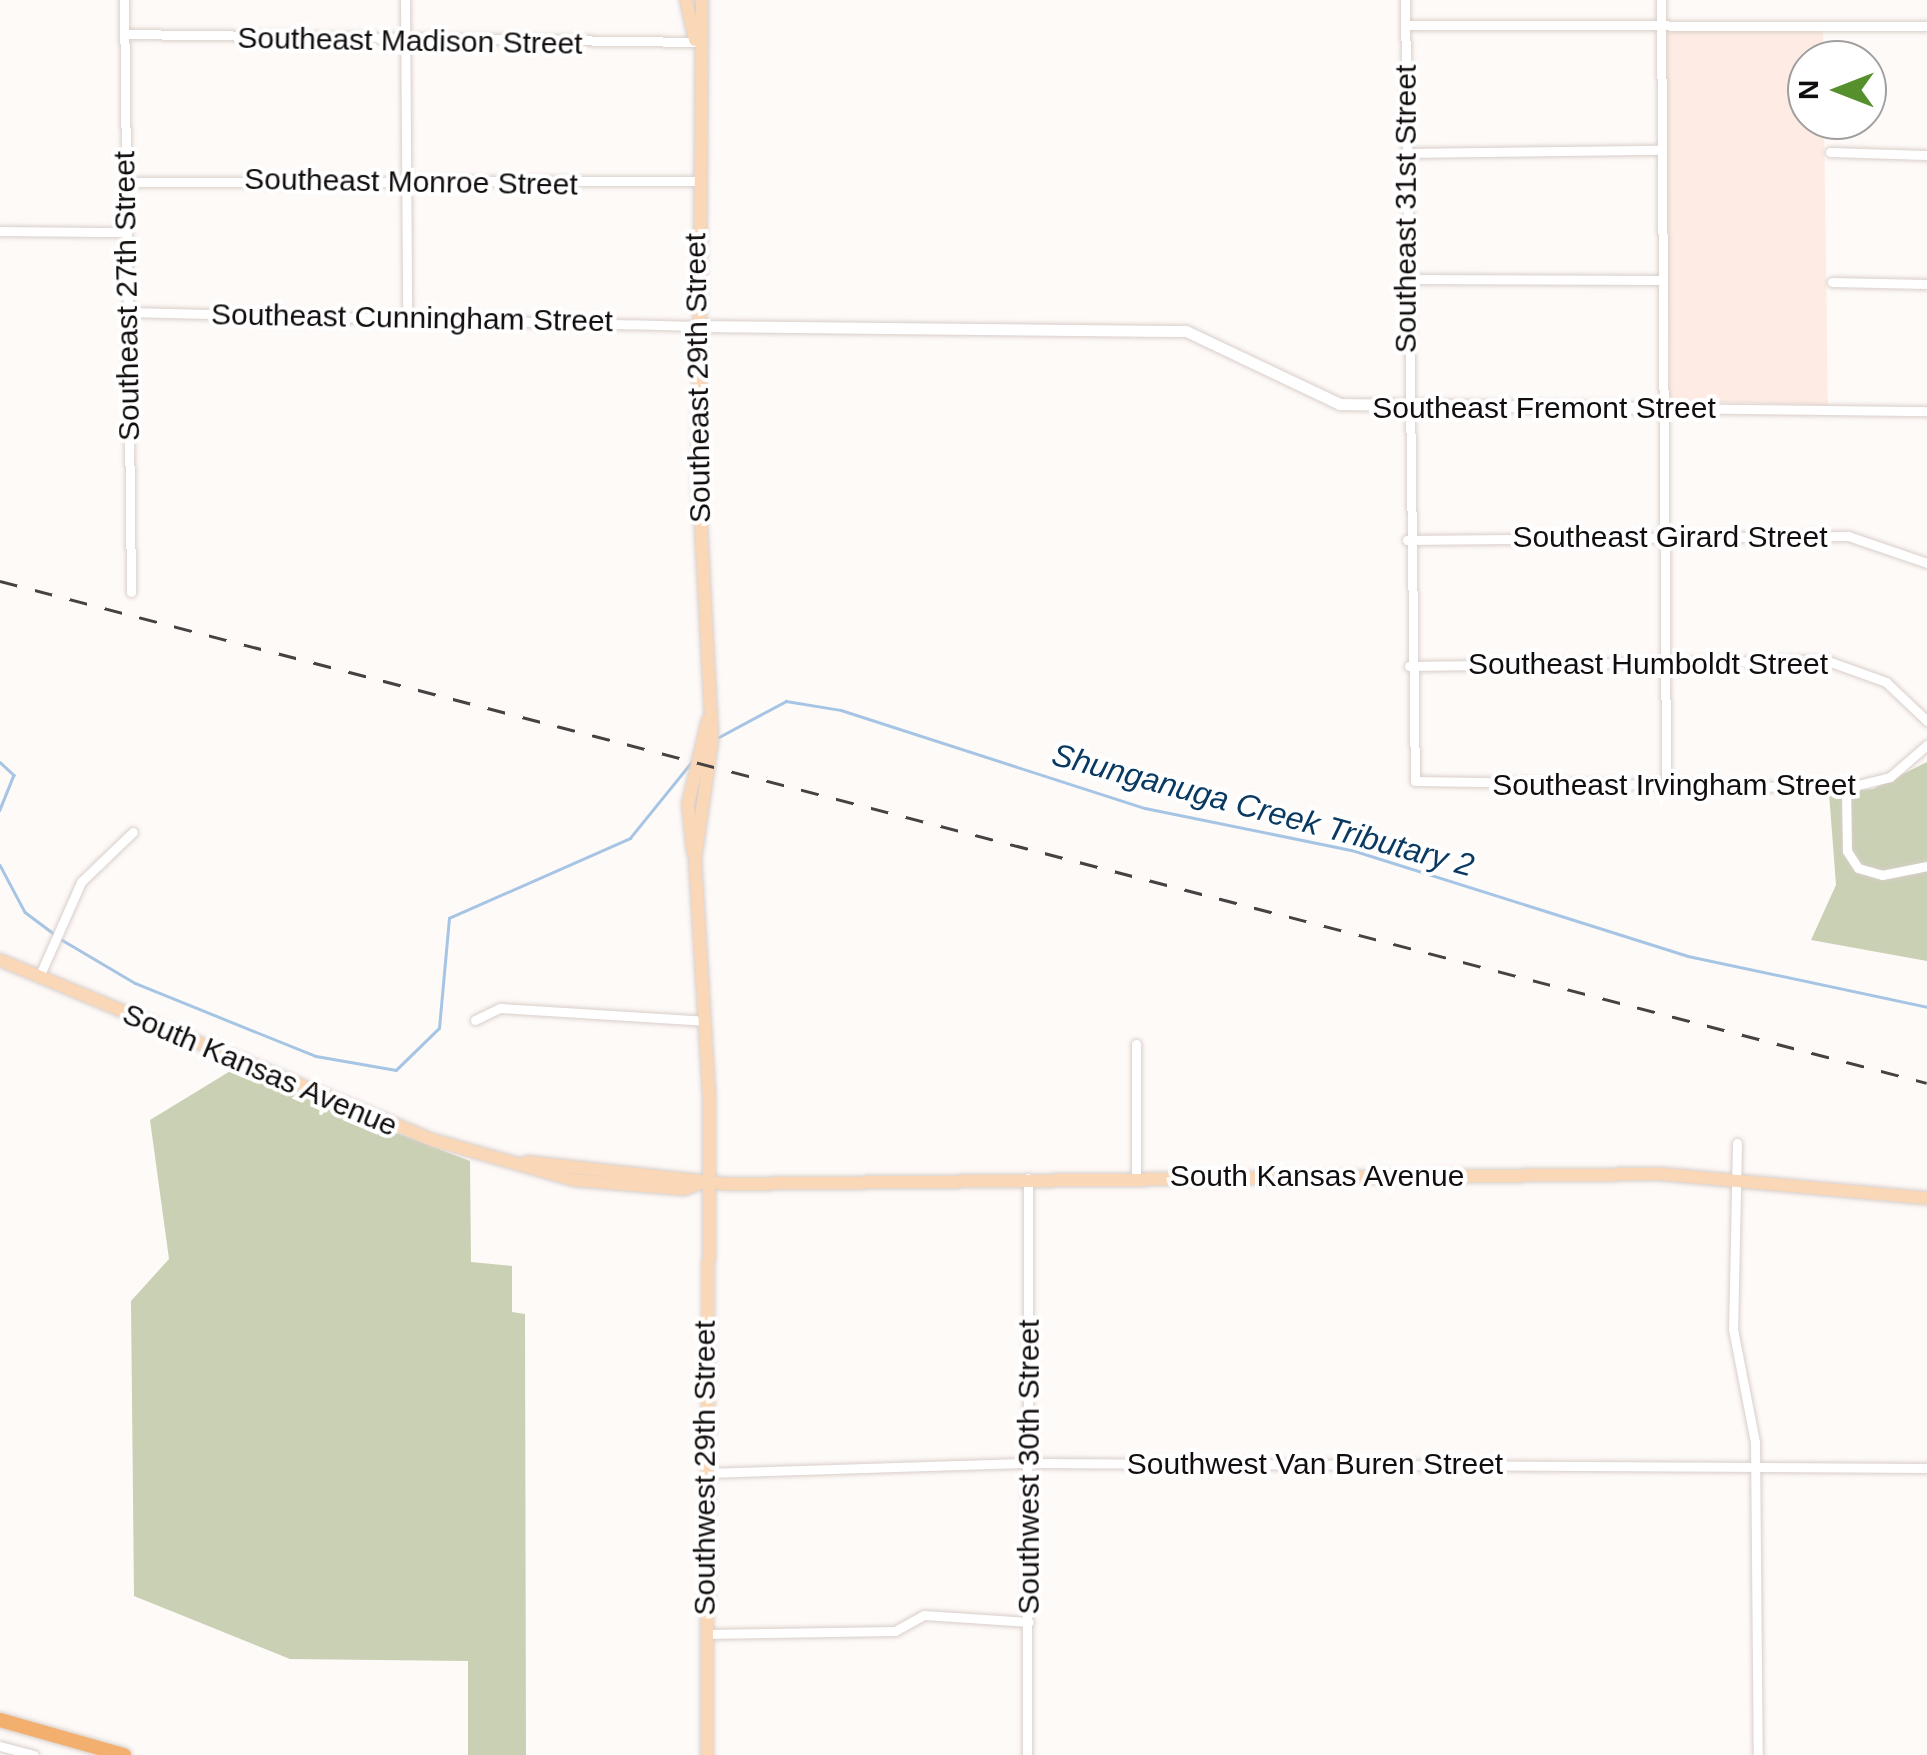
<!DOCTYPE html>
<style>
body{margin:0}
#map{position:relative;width:1927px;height:1755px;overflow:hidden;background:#fefaf8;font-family:Arial,sans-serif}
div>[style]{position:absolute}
.built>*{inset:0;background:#feece4}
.green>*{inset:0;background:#c9d0b3}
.stream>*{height:2.5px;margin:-1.25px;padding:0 1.25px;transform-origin:1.25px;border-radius:1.25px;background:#a6c5e4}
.roads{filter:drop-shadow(0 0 2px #d8cec9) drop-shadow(0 0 2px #d8cec9)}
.minor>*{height:9px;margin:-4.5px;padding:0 4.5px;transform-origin:4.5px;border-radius:4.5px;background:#fff}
.tertiary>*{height:11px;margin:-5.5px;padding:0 5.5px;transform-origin:5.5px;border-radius:5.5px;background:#fff}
.secondary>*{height:12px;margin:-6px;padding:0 6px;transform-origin:6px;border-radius:6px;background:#f9d7b7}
.primary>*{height:14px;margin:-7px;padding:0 7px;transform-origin:7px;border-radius:7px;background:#f3af6e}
.rail>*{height:2.5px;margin-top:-1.25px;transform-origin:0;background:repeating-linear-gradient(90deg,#464241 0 18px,transparent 0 36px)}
span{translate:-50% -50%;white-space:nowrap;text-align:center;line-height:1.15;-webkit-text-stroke:8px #fff;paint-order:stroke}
.street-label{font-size:30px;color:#110e0d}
.water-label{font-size:32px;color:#0a3961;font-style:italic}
.north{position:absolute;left:1787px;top:40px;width:100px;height:100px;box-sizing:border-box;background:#fff;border:2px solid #a09f9e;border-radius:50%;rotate:270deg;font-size:28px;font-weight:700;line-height:40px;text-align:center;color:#110e0d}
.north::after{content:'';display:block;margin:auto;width:35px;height:45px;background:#56902d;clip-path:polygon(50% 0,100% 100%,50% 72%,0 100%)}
</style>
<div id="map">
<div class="built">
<div style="clip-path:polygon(1673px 28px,1823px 30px,1824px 60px,1807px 60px,1807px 120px,1824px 120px,1828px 405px,1670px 401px,1665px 35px)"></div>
</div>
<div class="green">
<div style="clip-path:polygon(1927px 762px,1927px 961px,1811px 940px,1836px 885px,1829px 793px,1873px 789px)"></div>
<div style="clip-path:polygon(232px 1070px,470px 1161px,471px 1262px,512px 1266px,512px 1312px,525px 1314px,526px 1755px,468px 1755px,468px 1661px,290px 1659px,134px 1596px,131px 1301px,169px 1259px,150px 1120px)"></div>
</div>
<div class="stream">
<div style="left:719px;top:737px;width:76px;rotate:-28.2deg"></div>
<div style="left:786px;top:701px;width:56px;rotate:9.3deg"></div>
<div style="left:841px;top:710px;width:319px;rotate:17.9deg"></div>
<div style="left:1145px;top:808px;width:211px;rotate:11.5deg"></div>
<div style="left:1352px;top:850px;width:352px;rotate:17.5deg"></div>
<div style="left:1688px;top:956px;width:244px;rotate:12deg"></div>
<div style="left:0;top:762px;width:19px;rotate:43deg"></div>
<div style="left:14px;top:775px;width:38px;rotate:112deg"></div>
<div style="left:0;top:865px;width:53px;rotate:62deg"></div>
<div style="left:25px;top:912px;width:35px;rotate:37deg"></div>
<div style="left:59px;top:938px;width:88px;rotate:30.6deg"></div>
<div style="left:135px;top:983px;width:195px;rotate:22deg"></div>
<div style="left:316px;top:1056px;width:81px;rotate:9.9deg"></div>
<div style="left:396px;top:1070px;width:60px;rotate:-44.3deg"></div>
<div style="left:439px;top:1028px;width:110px;rotate:-84.8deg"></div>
<div style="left:449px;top:918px;width:198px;rotate:-23.8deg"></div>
<div style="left:630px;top:838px;width:102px;rotate:-51deg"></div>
</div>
<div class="roads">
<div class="minor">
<div style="left:124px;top:0;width:592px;rotate:89.32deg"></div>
<div style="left:405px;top:0;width:318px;rotate:89.6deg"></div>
<div style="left:1405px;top:0;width:781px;rotate:89.27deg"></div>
<div style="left:1415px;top:781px;width:431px;rotate:0.9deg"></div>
<div style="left:1846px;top:788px;width:45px;rotate:-14deg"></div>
<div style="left:1890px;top:777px;width:49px;rotate:-40.9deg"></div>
<div style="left:1661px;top:0;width:784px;rotate:89.63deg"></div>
<div style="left:1405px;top:25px;width:522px;rotate:0.11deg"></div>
<div style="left:125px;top:34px;width:571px;rotate:0.8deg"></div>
<div style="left:1830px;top:152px;width:97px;rotate:1.8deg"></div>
<div style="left:1404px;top:153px;width:258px;rotate:-0.7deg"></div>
<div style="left:126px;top:182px;width:570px;rotate:-0.1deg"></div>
<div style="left:0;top:231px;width:126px;rotate:0.5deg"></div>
<div style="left:1408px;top:279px;width:255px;rotate:0.2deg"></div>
<div style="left:1832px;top:282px;width:95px;rotate:1.2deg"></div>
<div style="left:127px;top:312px;width:571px;rotate:1.4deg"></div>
<div style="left:1663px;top:408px;width:264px;rotate:0.7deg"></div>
<div style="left:1407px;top:540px;width:441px;rotate:-0.5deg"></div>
<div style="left:1848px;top:536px;width:83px;rotate:18.9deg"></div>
<div style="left:1409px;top:666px;width:416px;rotate:-0.8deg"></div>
<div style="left:1825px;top:660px;width:65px;rotate:19.8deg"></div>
<div style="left:1886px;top:682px;width:57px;rotate:43.6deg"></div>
<div style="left:1846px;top:788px;width:63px;rotate:89.1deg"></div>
<div style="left:1847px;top:851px;width:20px;rotate:57deg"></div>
<div style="left:1858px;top:868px;width:25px;rotate:16deg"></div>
<div style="left:1882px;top:875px;width:46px;rotate:-11.3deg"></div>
<div style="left:39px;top:977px;width:104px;rotate:-66.1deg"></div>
<div style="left:81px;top:882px;width:72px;rotate:-43.9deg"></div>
<div style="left:475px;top:1020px;width:28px;rotate:-26deg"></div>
<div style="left:500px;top:1008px;width:204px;rotate:3.6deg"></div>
<div style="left:1136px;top:1044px;width:134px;rotate:90deg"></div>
<div style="left:1737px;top:1143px;width:186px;rotate:91.2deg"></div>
<div style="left:1733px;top:1329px;width:115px;rotate:79deg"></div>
<div style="left:1755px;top:1442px;width:313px;rotate:89.5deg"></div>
<div style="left:706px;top:1473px;width:325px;rotate:-1.8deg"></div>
<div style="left:1031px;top:1463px;width:896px;rotate:0.32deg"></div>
<div style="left:705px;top:1634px;width:190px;rotate:-0.9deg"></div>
<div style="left:895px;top:1631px;width:33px;rotate:-29deg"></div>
<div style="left:924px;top:1615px;width:105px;rotate:3.8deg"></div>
<div style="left:0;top:1746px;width:35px;rotate:15deg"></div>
<div style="left:1027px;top:1755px;width:577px;rotate:-89.9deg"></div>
</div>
<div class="tertiary">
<div style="left:698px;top:326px;width:488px;rotate:0.6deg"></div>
<div style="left:1186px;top:331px;width:170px;rotate:25.4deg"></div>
<div style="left:1340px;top:404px;width:323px;rotate:0.7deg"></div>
</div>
<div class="secondary">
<div style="left:686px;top:0;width:41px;rotate:77.3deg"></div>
<div style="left:702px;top:0;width:489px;rotate:90.4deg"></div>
<div style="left:699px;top:489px;width:251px;rotate:87deg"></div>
<div style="left:712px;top:740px;width:120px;rotate:98.1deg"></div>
<div style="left:695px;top:859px;width:238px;rotate:86.6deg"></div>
<div style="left:709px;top:1097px;width:658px;rotate:90.17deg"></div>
<div style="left:693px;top:852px;width:48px;rotate:-95.9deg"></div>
<div style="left:688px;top:804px;width:86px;rotate:-76.6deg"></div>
<div style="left:0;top:960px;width:469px;rotate:22.6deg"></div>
<div style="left:433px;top:1140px;width:147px;rotate:15.8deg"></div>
<div style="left:574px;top:1180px;width:110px;rotate:4.7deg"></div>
<div style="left:684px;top:1189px;width:23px;rotate:-20deg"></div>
<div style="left:527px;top:1162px;width:199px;rotate:6.3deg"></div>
<div style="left:725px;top:1184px;width:936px;rotate:-0.61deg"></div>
<div style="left:1661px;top:1174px;width:267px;rotate:5.2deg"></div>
</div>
<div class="primary">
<div style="left:0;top:1720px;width:129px;rotate:15.8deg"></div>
</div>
</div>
<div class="rail">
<div style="left:0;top:581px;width:1991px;rotate:14.6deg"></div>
</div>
<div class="street-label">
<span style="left:410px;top:41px;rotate:1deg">Southeast Madison Street</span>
<span style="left:411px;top:182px;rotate:1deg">Southeast Monroe Street</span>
<span style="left:1406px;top:209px;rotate:-90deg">Southeast 31st Street</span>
<span style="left:127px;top:296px;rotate:-91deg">Southeast 27th Street</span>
<span style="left:412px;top:318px;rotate:1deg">Southeast Cunningham Street</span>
<span style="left:698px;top:378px;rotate:-91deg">Southeast 29th Street</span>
<span style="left:1544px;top:408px">Southeast Fremont Street</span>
<span style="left:1670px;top:537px">Southeast Girard Street</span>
<span style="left:1648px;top:664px">Southeast Humboldt Street</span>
<span style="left:1674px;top:785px">Southeast Irvingham Street</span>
<span style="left:260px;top:1070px;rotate:23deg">South Kansas Avenue</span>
<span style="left:1317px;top:1176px">South Kansas Avenue</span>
<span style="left:1315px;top:1464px">Southwest Van Buren Street</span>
<span style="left:1029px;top:1467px;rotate:-90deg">Southwest 30th Street</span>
<span style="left:705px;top:1468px;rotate:-90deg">Southwest 29th Street</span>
</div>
<div class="water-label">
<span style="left:1263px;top:810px;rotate:15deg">Shunganuga Creek Tributary 2</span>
</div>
<div class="north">N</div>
</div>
